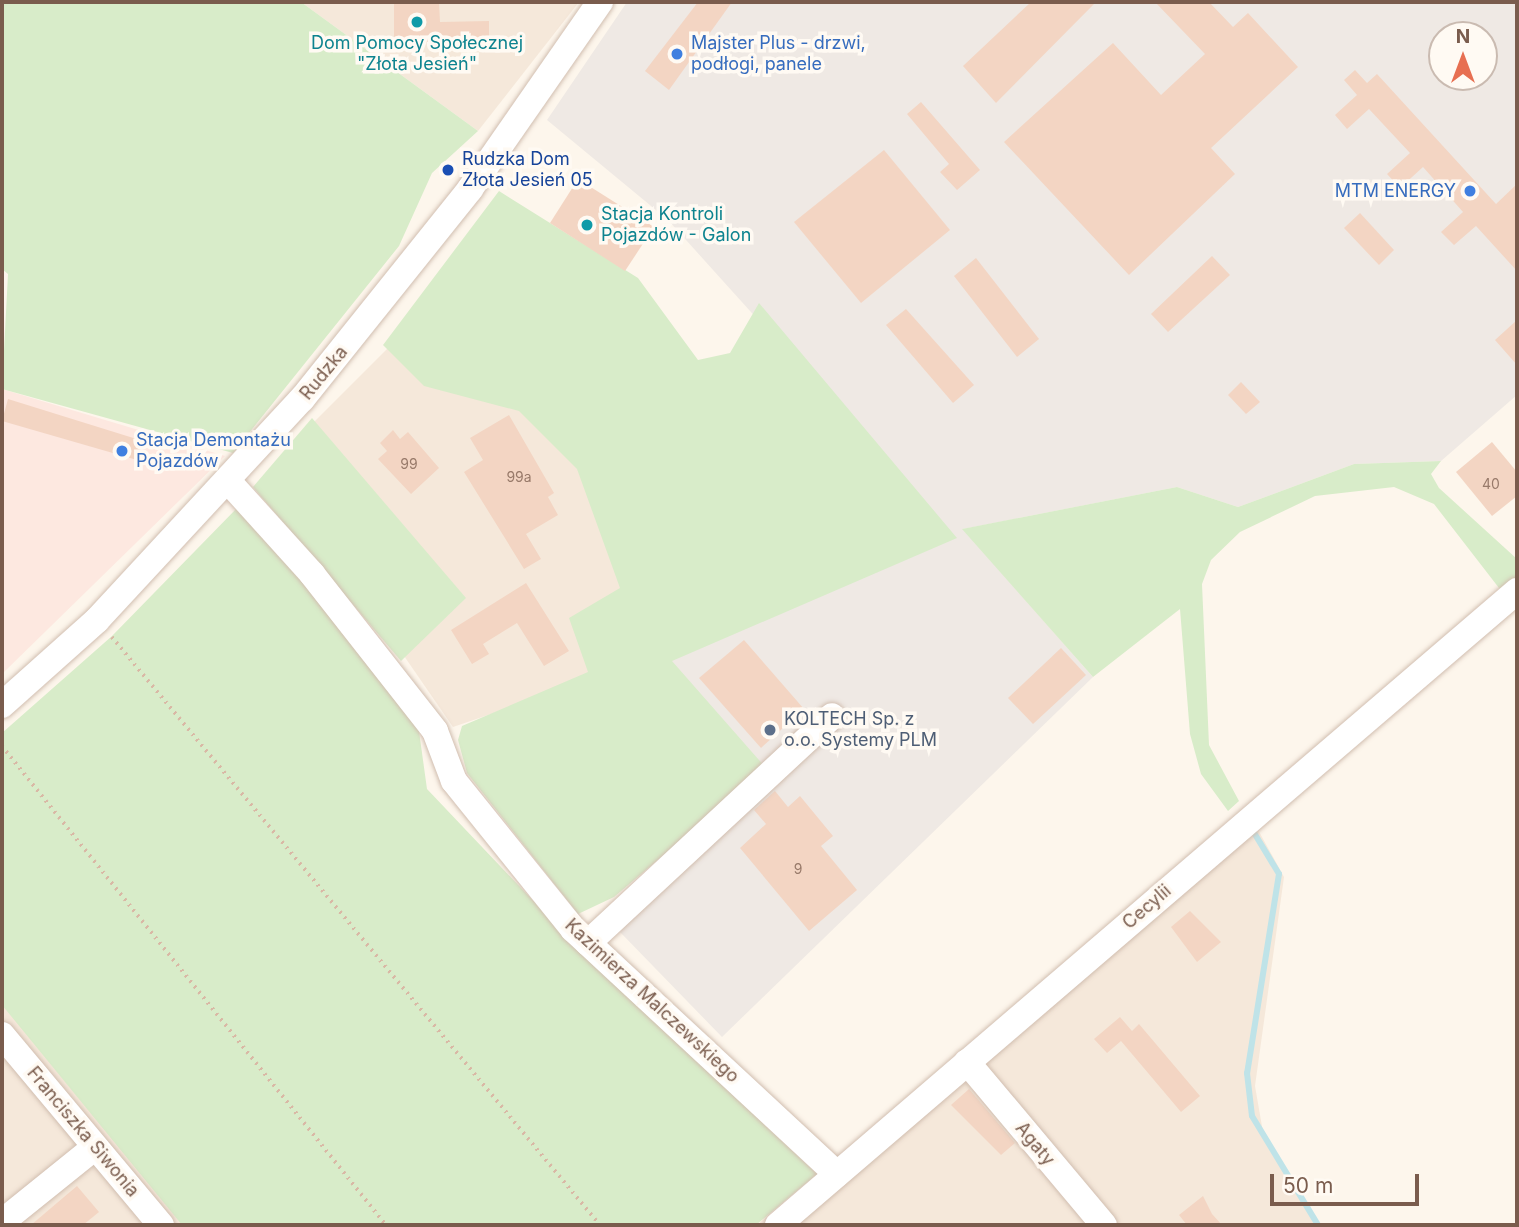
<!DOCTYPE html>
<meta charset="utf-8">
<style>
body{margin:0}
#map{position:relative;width:1519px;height:1227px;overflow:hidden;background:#fdf6ec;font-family:Inter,sans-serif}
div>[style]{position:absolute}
.residential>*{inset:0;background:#f5e8da}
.commercial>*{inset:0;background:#fde8e0}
.industrial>*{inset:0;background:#efe9e4}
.green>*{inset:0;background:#d8ecc9}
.stream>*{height:6px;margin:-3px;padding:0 3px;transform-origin:3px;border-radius:3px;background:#bfe3e8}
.building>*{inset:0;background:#f3d5c3}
.path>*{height:3.5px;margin-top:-1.75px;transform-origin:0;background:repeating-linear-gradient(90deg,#d9b8a5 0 2px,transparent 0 7px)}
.roads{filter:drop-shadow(0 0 2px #d1beb0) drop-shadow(0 0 2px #d1beb0)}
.minor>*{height:26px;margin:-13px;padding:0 13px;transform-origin:13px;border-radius:13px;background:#fff}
.dots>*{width:19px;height:19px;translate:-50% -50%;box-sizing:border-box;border:4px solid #fffaf3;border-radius:50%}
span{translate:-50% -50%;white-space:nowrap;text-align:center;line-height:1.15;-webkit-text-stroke:7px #fffaf3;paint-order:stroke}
.number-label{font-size:14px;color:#987a6a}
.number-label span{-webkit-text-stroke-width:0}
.culture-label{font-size:18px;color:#0d838f}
.left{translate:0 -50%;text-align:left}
.shop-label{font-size:18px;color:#366cbe}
.right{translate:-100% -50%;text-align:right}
.transit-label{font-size:18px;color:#164399}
.street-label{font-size:18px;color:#7a5c4d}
.service-label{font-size:18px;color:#4e5e75}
.frame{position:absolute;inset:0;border:4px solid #7a5c4d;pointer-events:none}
.north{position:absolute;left:1428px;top:21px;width:70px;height:70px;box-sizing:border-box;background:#fffaf3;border:2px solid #cabbb1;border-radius:50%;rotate:0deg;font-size:19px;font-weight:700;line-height:28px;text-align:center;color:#7a5c4d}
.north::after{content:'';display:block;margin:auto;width:24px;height:32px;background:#e76f51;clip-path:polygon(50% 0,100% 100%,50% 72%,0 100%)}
.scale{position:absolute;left:1270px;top:1174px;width:149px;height:32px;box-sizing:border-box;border:4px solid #7a5c4d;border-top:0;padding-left:9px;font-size:21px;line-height:24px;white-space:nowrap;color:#7a5c4d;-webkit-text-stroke:5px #fffaf3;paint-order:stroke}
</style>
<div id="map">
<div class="residential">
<div style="clip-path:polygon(301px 2px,579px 2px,478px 131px)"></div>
<div style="clip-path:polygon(392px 344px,514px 400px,583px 461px,632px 581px,607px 674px,453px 727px,402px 653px,313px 423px)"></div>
<div style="clip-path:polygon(1257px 828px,1284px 877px,1255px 1086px,1264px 1138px,1315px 1225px,757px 1225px,817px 1174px,831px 1190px)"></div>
<div style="clip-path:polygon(2px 985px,203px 1225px,2px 1225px)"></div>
</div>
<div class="commercial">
<div style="clip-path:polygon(2px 389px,225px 456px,2px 674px)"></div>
</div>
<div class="industrial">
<div style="clip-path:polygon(evenodd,627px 2px,1517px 2px,1517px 395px,1441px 461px,1354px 464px,1238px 507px,1177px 487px,963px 529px,1093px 677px,722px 1037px,620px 932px,759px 771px,658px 659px,951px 534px,668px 220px,547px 120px,627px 2px,1442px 35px,1484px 35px,1484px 77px,1442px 77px,1442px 35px)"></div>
</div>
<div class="green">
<div style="clip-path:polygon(2px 2px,301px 2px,478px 131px,432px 173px,399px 246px,233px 453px,2px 389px,8px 274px,2px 269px)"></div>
<div style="clip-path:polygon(499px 191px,638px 278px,698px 360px,730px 353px,759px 303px,957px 538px,672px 661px,766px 768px,614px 897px,578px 914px,467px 773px,458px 740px,462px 726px,588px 672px,569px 618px,620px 588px,577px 469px,519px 411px,424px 386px,383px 345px)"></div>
<div style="clip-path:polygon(312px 418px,466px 598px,401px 661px,253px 487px)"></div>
<div style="clip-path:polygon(1441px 461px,1431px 474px,1439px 488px,1517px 559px,1517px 597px,1499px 588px,1434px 504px,1394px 487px,1315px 496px,1240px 532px,1211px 560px,1202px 584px,1209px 745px,1239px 801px,1228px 811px,1201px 774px,1190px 734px,1180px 609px,1093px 677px,962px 529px,1177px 487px,1238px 507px,1354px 464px)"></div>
<div style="clip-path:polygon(238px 507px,327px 607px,418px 724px,427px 789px,595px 966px,817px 1174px,756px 1225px,182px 1225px,2px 1005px,2px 733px,112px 636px)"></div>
</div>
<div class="stream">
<div style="left:1253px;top:831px;width:50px;rotate:58.8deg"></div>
<div style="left:1279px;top:874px;width:202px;rotate:99.1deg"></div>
<div style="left:1247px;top:1073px;width:43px;rotate:83.4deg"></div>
<div style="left:1252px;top:1116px;width:127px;rotate:58.8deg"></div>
</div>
<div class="building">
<div style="clip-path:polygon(394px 2px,439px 2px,440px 22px,489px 21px,489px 42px,394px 43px)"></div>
<div style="clip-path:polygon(698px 2px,732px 2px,669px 90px,645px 71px)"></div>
<div style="clip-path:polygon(1031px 2px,1096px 2px,996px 103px,963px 66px)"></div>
<div style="clip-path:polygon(1155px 2px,1209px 2px,1233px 27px,1248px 13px,1298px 67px,1211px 148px,1235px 174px,1129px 275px,1004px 142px,1113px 43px,1161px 95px,1205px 54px)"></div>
<div style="clip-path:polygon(1355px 70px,1367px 83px,1377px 74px,1496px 204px,1517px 184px,1517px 271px,1476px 226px,1454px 245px,1441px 232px,1463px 212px,1423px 167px,1400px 188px,1387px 174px,1410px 153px,1369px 109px,1347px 129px,1335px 115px,1357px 95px,1344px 80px)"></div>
<div style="clip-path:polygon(921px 102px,980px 170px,957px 190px,940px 172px,949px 164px,907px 114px)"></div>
<div style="clip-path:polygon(884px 150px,950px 230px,861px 303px,794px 222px)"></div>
<div style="clip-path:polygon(578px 179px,654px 227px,625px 271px,550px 223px)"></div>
<div style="clip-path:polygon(1360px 213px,1394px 250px,1379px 265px,1344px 228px)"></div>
<div style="clip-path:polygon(1212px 256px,1230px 275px,1168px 332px,1151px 314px)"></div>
<div style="clip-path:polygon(976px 258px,1039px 339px,1017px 357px,954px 276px)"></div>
<div style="clip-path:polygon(906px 309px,974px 385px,953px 403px,886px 325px)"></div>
<div style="clip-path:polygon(1517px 320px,1517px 365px,1495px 340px)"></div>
<div style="clip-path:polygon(1241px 382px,1260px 402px,1246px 414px,1228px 395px)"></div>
<div style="clip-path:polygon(8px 399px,143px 441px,137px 460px,2px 421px)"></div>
<div style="clip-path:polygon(509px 415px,554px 493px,548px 497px,558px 515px,526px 534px,541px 559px,524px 569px,464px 472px,483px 460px,470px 438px)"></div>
<div style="clip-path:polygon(393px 430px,400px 439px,408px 432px,439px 468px,411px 494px,378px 459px,387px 451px,380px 443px)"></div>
<div style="clip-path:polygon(1492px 442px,1517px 472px,1517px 496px,1492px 516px,1456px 472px)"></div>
<div style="clip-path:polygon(526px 583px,569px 651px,544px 666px,517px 623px,483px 644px,489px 654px,472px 664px,451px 630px)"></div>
<div style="clip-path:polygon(744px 640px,804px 709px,761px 748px,699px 678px)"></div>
<div style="clip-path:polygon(1061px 648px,1086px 675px,1033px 724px,1008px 698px)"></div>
<div style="clip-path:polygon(775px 791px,788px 807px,800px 796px,833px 836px,821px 846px,857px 890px,809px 931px,740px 848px,766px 824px,754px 810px)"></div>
<div style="clip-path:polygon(1190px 911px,1221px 942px,1197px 962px,1171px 927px)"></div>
<div style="clip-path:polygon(1120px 1017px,1132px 1031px,1139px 1024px,1200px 1096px,1181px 1112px,1121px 1041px,1107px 1053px,1094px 1039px)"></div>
<div style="clip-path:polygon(969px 1089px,1015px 1143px,1001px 1155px,951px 1105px)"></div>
<div style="clip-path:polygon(77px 1186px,99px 1212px,83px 1225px,31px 1225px)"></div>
<div style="clip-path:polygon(1203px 1196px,1212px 1214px,1222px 1225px,1187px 1225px,1179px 1215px)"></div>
</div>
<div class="path">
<div style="left:112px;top:637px;width:764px;rotate:50.31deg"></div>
<div style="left:2px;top:746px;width:614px;rotate:51.28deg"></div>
</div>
<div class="roads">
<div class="minor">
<div style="left:229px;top:482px;width:124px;rotate:47.9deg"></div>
<div style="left:312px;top:574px;width:199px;rotate:51.9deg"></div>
<div style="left:435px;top:731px;width:53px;rotate:69.2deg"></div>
<div style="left:454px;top:781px;width:190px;rotate:51.2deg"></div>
<div style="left:573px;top:929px;width:360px;rotate:42.9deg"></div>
<div style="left:2px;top:705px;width:127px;rotate:-41.8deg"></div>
<div style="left:97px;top:620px;width:301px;rotate:-47.2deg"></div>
<div style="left:302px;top:399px;width:269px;rotate:-51.3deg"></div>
<div style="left:470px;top:189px;width:228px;rotate:-55.2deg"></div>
<div style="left:588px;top:943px;width:333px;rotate:-42.9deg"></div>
<div style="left:2px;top:1035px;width:248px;rotate:50.1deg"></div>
<div style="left:967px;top:1062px;width:213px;rotate:50deg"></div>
<div style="left:2px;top:1222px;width:119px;rotate:-38.9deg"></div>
<div style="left:778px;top:1225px;width:974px;rotate:-40.63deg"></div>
</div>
</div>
<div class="dots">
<div style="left:417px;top:22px;background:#0f9aa8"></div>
<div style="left:677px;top:54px;background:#3f7fe0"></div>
<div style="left:448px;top:170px;background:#1a4fb4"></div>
<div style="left:1470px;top:191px;background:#3f7fe0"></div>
<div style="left:587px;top:225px;background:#0f9aa8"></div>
<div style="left:122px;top:451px;background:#3f7fe0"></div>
<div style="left:770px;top:730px;background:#5c6f8a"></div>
</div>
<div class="number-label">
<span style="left:409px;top:464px">99</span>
<span style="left:519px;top:477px">99a</span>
<span style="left:1491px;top:484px">40</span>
<span style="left:798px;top:869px">9</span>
</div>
<div class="culture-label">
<span style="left:417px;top:54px">Dom Pomocy Społecznej<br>"Złota Jesień"</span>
<span class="left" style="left:601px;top:225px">Stacja Kontroli<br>Pojazdów - Galon</span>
</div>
<div class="shop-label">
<span class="left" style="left:691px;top:54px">Majster Plus - drzwi,<br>podłogi, panele</span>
<span class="right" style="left:1456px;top:191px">MTM ENERGY</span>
<span class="left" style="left:136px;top:451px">Stacja Demontażu<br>Pojazdów</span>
</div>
<div class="transit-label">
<span class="left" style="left:462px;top:170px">Rudzka Dom<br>Złota Jesień 05</span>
</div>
<div class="street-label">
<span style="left:324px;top:373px;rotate:-51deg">Rudzka</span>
<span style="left:1147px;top:907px;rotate:-41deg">Cecylii</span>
<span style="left:652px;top:1001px;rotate:43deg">Kazimierza Malczewskiego</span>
<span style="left:83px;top:1132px;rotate:50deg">Franciszka Siwonia</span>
<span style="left:1035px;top:1144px;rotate:50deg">Agaty</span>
</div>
<div class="service-label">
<span class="left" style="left:784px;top:730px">KOLTECH Sp. z<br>o.o. Systemy PLM</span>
</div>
<div class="frame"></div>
<div class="north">N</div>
<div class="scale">50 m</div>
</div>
